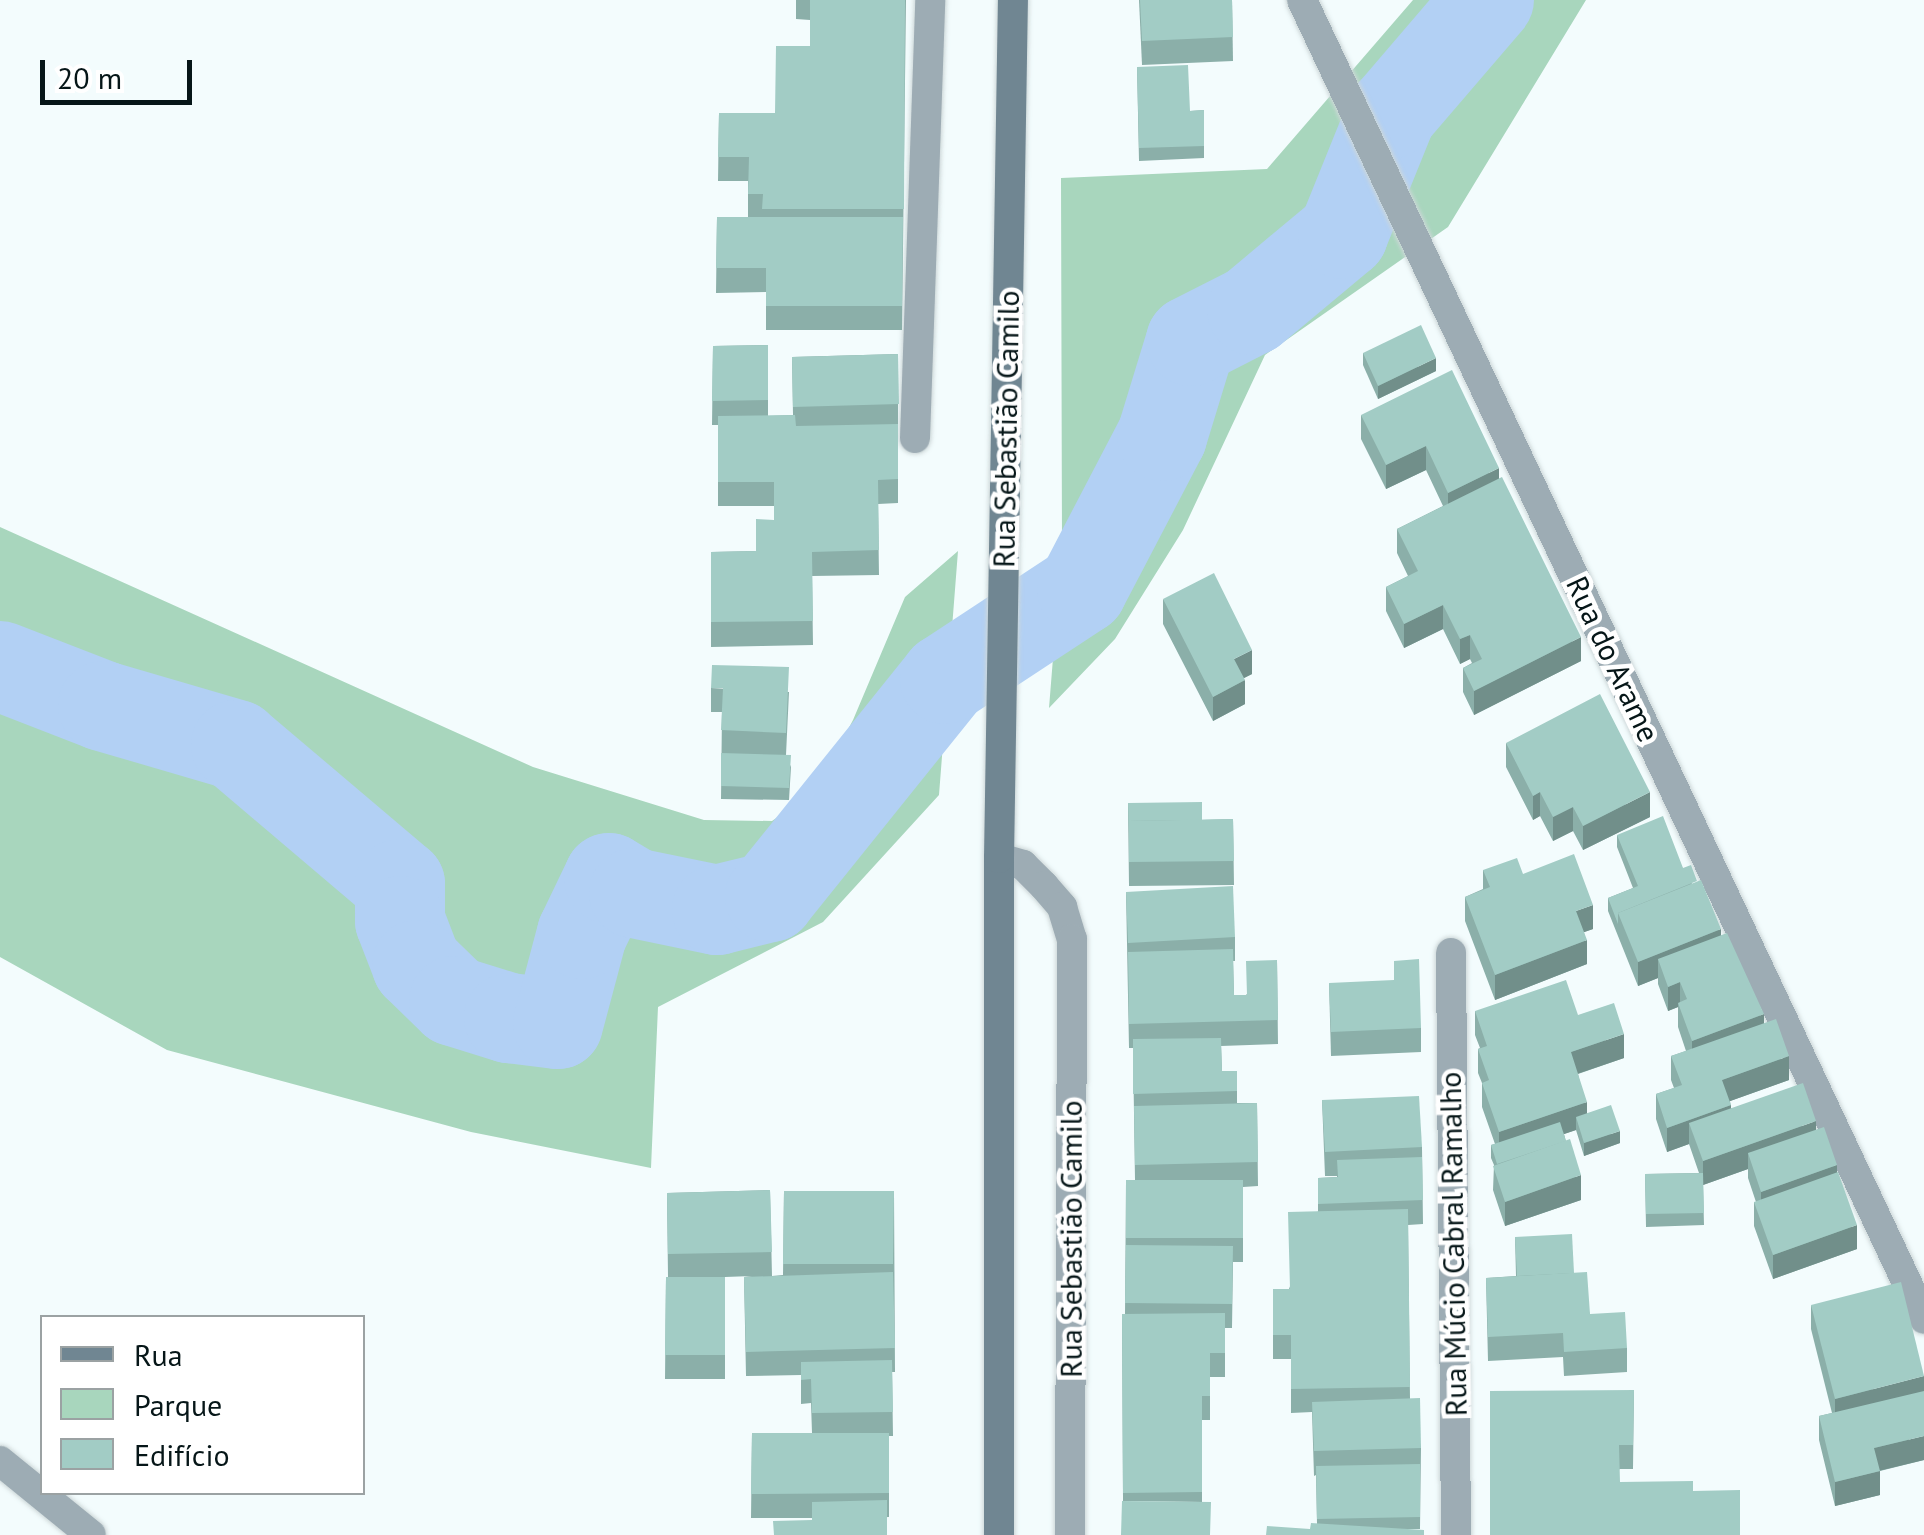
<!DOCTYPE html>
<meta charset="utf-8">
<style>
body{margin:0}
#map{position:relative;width:1924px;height:1535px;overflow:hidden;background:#f3fcfd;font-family:"PT Sans",sans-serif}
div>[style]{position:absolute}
.green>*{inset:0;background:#a8d6bd}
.river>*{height:90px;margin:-45px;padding:0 45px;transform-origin:45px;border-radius:45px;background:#b2d0f4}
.roads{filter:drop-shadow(0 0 2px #cdd7d8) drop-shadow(0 0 2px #cdd7d8)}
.minor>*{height:30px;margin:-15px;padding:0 15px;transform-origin:15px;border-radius:15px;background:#9dacb4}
.secondary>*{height:30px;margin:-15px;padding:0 15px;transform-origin:15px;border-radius:15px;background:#708692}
.wall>*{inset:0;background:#8bafa9}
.shaded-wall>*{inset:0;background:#718f8a}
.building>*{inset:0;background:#a2ccc5}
span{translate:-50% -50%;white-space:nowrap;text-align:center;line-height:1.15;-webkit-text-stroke:9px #fff;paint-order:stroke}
.street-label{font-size:30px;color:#061618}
.legend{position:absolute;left:40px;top:1315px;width:325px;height:180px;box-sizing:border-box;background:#fff;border:2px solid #9ba2a3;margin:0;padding:12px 18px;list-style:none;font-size:30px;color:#061618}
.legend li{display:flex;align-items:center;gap:20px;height:50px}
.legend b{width:50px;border:2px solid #9ba2a3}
.scale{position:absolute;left:40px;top:60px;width:152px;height:45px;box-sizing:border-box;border:5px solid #061618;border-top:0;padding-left:12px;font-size:30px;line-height:35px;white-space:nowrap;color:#061618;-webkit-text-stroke:8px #fff;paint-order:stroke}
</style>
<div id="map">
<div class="green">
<div style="clip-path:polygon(1413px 0,1586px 0,1448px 227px,1265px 355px,1183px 530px,1115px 639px,1049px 708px,1062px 546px,1061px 178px,1267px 169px)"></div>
<div style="clip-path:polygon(0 527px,533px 767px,704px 820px,772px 821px,816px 790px,853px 720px,905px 597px,958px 551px,939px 795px,823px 922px,658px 1007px,651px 1168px,471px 1132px,167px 1050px,0 957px)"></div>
</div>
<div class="river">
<div style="left:0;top:666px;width:110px;rotate:21.2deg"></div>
<div style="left:103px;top:706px;width:139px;rotate:16.3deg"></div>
<div style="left:236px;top:745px;width:215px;rotate:40.3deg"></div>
<div style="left:400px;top:884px;width:37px;rotate:90deg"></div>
<div style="left:400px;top:921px;width:47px;rotate:68.9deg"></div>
<div style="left:417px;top:965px;width:52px;rotate:44.2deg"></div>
<div style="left:454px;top:1001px;width:58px;rotate:17.2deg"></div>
<div style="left:509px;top:1018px;width:49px;rotate:7deg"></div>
<div style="left:558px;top:1024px;width:93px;rotate:-75.1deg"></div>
<div style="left:582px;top:934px;width:62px;rotate:-64.3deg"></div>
<div style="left:609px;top:878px;width:29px;rotate:31deg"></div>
<div style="left:634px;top:893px;width:85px;rotate:11.6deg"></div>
<div style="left:717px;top:910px;width:55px;rotate:-13.8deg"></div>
<div style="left:770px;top:897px;width:280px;rotate:-51.2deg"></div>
<div style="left:945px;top:679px;width:164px;rotate:-33.3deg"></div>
<div style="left:1082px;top:589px;width:173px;rotate:-62.4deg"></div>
<div style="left:1162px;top:436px;width:99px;rotate:-73deg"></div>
<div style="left:1191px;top:341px;width:68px;rotate:-26.9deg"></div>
<div style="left:1252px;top:310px;width:119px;rotate:-39.9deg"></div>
<div style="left:1343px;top:234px;width:131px;rotate:-68deg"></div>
<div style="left:1392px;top:113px;width:149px;rotate:-49.4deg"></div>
</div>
<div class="roads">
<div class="minor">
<div style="left:1302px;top:0;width:1458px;rotate:64.75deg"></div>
<div style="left:915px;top:438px;width:438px;rotate:-88deg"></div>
<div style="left:999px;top:858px;width:25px;rotate:16deg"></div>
<div style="left:1023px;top:865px;width:30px;rotate:45deg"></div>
<div style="left:1044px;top:886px;width:28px;rotate:49deg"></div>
<div style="left:1062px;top:907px;width:34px;rotate:73deg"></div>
<div style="left:1072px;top:939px;width:596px;rotate:90.19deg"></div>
<div style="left:1451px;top:953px;width:582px;rotate:89.51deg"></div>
<div style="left:0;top:1461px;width:117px;rotate:39.1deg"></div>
</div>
<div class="secondary">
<div style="left:999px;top:1535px;width:677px;rotate:-90deg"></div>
<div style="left:999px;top:858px;width:858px;rotate:-89.07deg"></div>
</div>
</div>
<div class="wall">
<div style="clip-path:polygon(796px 0,906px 0,902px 330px,766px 330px,766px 292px,716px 293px,717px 217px,748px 217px,748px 181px,718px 181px,719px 113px,775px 113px,810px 46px,810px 20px,796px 19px)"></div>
<div style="clip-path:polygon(1139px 0,1232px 0,1233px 61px,1142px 65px)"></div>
<div style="clip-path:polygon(1137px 67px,1190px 111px,1204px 110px,1204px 158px,1139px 161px)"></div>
<div style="clip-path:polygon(768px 345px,768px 416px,793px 415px,792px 357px,898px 354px,898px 503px,878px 504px,879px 575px,812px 576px,813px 645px,711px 647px,711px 552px,756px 551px,774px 520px,774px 506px,718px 506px,718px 425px,712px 425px,713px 346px)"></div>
<div style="clip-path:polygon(1363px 353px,1436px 371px,1378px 399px,1363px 365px)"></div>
<div style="clip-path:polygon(1361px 415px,1499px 478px,1581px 661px,1474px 715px,1463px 692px,1463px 668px,1472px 663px,1470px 659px,1460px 664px,1443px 629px,1404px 648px,1386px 611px,1386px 587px,1408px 576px,1397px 553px,1397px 529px,1443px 506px,1426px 470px,1386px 489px,1361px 439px)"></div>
<div style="clip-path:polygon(1163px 599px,1252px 674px,1244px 678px,1245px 704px,1213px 721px,1163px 624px)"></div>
<div style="clip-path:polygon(711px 688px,789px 692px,786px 755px,791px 767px,789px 800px,721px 799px,722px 712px,711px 712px)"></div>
<div style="clip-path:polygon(1506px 743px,1650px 817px,1583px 850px,1573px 831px,1553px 841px,1540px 816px,1533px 820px,1506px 767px)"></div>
<div style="clip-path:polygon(1128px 803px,1202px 820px,1233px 819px,1234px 885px,1129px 886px)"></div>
<div style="clip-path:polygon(1617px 835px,1683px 868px,1721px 935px,1764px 1023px,1789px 1080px,1730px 1101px,1731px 1108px,1816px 1130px,1837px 1173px,1857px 1249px,1773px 1279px,1754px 1226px,1754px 1202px,1756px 1202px,1748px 1178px,1748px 1169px,1703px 1185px,1704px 1225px,1646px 1227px,1645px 1174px,1699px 1173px,1689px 1144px,1667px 1152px,1656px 1119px,1656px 1094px,1674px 1088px,1671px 1080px,1671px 1056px,1686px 1051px,1678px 1027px,1678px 1007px,1668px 1011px,1658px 984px,1658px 978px,1638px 986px,1608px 911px,1608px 898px,1633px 888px,1617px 847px)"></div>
<div style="clip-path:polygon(1483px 870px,1523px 874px,1593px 929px,1584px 932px,1587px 964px,1495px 1000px,1465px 921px,1465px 897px,1483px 889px)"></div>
<div style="clip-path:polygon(1126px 892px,1235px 937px,1235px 961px,1233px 961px,1234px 995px,1246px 995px,1277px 960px,1278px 1044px,1221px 1046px,1222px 1071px,1237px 1071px,1237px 1103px,1257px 1103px,1258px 1186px,1243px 1187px,1243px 1262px,1233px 1262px,1232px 1328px,1225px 1328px,1225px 1377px,1210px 1377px,1210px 1420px,1202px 1420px,1202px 1502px,1123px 1501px,1122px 1314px,1125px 1314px,1126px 1180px,1135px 1180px,1133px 1048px,1129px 1048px)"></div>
<div style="clip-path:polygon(1329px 983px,1421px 1028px,1421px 1052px,1331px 1056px)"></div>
<div style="clip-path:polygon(1475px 1011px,1578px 1015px,1624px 1058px,1578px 1074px,1587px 1113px,1620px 1143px,1584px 1156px,1576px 1130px,1564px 1134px,1581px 1200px,1505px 1226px,1493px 1190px,1494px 1165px,1491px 1158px,1491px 1145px,1495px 1144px,1482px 1107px,1482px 1083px,1478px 1073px,1478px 1049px,1480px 1048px,1475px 1035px)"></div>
<div style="clip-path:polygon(1322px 1100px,1422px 1147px,1423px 1224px,1408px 1225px,1410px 1399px,1421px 1448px,1420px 1529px,1310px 1529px,1317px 1524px,1316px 1475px,1314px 1476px,1312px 1412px,1291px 1413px,1291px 1359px,1273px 1359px,1273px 1289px,1289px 1289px,1318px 1211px,1318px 1178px,1337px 1177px,1337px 1176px,1325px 1176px)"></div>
<div style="clip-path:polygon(770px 1190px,772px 1276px,783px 1275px,784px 1191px,894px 1191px,895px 1372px,892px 1372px,893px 1436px,889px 1436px,889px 1517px,812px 1520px,812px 1518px,751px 1518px,752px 1433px,812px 1433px,811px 1403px,801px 1404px,801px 1375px,746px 1376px,744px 1277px,752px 1276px,725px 1277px,725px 1379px,665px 1379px,666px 1277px,668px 1277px,667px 1193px)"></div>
<div style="clip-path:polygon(1515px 1237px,1574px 1273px,1590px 1314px,1627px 1348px,1627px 1372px,1564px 1376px,1563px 1357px,1488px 1361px,1486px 1278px,1516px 1276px)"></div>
<div style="clip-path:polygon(1811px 1305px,1924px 1460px,1880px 1471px,1880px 1495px,1835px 1506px,1819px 1440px,1819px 1416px,1832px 1413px,1811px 1329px)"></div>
<div style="clip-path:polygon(1634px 1390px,1633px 1469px,1620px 1469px,1490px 1535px)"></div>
</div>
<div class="shaded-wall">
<div style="clip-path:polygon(1436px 358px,1436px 371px,1378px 399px,1378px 386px)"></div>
<div style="clip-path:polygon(1426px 446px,1426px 470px,1386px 489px,1386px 465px)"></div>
<div style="clip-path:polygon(1499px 468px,1499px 492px,1448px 517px,1448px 493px)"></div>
<div style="clip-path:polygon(1443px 605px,1443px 629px,1404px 648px,1404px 624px)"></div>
<div style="clip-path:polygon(1470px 635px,1470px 659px,1460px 664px,1460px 639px)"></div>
<div style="clip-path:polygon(1581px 637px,1581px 661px,1474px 715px,1474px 691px)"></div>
<div style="clip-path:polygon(1252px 650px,1252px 674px,1234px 683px,1234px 659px)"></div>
<div style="clip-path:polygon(1245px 680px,1245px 704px,1213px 721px,1213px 697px)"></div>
<div style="clip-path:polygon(1540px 792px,1540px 816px,1533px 820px,1533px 796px)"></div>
<div style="clip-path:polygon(1650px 792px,1650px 817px,1583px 850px,1583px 826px)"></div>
<div style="clip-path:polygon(1573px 807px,1573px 831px,1553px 841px,1553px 817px)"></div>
<div style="clip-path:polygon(1593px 905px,1593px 929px,1576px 935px,1576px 911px)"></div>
<div style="clip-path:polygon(1721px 929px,1721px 953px,1658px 959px,1658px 978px,1638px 986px,1638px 962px)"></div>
<div style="clip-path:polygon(1587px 940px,1587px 964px,1495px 1000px,1495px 975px)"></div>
<div style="clip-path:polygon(1680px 982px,1680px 1006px,1678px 1003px,1678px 1007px,1668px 1011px,1668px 987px)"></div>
<div style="clip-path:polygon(1764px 1014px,1764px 1038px,1692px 1066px,1692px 1041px)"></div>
<div style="clip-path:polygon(1624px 1034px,1624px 1058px,1571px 1076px,1571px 1052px)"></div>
<div style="clip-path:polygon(1789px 1056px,1789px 1080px,1722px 1104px,1722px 1080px)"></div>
<div style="clip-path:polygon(1587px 1102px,1587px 1126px,1576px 1117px,1576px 1130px,1499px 1156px,1499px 1132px)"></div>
<div style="clip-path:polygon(1731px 1105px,1731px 1129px,1689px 1123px,1689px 1144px,1667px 1152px,1667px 1128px)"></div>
<div style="clip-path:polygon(1816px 1121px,1816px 1145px,1748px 1153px,1748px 1169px,1703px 1185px,1703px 1161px)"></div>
<div style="clip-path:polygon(1620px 1131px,1620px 1143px,1584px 1156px,1584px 1143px)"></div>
<div style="clip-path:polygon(1837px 1165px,1837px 1189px,1761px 1216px,1761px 1192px)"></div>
<div style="clip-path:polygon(1581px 1175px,1581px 1200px,1505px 1226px,1505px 1202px)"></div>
<div style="clip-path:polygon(1857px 1225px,1857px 1249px,1773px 1279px,1773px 1255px)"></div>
<div style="clip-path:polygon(1924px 1376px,1924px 1401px,1835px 1423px,1835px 1399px)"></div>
<div style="clip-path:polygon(1924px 1436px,1924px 1460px,1874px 1472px,1874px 1448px)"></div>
<div style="clip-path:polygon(1880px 1471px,1880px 1495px,1835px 1506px,1835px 1482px)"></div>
</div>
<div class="building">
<div style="clip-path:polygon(810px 0,905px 0,904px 209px,762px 209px,763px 194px,748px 194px,749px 157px,718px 157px,719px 113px,775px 113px,776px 46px,810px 46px)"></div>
<div style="clip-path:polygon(1140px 0,1232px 0,1233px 37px,1142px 41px)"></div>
<div style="clip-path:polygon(1188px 65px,1190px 111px,1204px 110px,1204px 146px,1139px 148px,1137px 67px)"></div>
<div style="clip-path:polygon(717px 217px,903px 217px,902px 306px,766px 306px,766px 268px,716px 268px)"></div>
<div style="clip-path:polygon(1421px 325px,1436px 358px,1378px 386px,1363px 353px)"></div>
<div style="clip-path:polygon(768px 345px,768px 400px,712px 401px,713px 346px)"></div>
<div style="clip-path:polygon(898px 354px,899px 404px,793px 407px,792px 357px)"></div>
<div style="clip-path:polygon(1452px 370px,1499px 468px,1448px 493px,1426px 446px,1386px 465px,1361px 415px)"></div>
<div style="clip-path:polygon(795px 415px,796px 426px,898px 424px,898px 479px,878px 480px,879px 550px,812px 552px,813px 621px,711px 622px,711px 552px,756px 551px,756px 519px,774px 520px,774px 482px,718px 482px,718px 416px)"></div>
<div style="clip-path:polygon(1502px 477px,1581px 637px,1474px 691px,1463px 668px,1482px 659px,1470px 635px,1460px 639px,1443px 605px,1404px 624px,1386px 587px,1418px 571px,1397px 529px)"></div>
<div style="clip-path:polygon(1214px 573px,1252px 650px,1234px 659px,1245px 680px,1213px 697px,1163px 599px)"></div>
<div style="clip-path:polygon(712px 665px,789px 667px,786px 733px,721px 730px,723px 688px,711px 688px)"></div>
<div style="clip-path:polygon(1600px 694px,1650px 792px,1583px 826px,1573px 807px,1553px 817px,1540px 792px,1533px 796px,1506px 743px)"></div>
<div style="clip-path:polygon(721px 753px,791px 755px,789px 788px,721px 786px)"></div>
<div style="clip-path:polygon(1202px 802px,1202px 820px,1129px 821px,1129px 833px,1128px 803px)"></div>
<div style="clip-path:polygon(1663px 816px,1683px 868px,1691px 865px,1697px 881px,1618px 913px,1618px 924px,1608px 898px,1638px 886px,1617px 835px)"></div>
<div style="clip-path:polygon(1233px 819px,1234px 861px,1129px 862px,1129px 821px)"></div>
<div style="clip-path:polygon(1574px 854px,1593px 905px,1576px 911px,1587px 940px,1495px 975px,1465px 897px,1490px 887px,1483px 870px,1517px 858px,1523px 874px)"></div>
<div style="clip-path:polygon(1701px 880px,1721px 929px,1638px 962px,1618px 913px)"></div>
<div style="clip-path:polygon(1233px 886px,1235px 937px,1128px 943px,1126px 892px)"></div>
<div style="clip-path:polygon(1727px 933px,1764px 1014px,1692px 1041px,1678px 1003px,1687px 999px,1680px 982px,1668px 987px,1658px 959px)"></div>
<div style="clip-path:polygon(1233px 949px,1234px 995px,1247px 995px,1246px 961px,1277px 960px,1278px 1020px,1129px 1024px,1128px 952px)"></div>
<div style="clip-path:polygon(1419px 959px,1421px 1028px,1331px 1032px,1329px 983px,1394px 980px,1394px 961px)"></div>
<div style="clip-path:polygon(1566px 980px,1578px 1015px,1614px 1003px,1624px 1034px,1571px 1052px,1587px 1102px,1499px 1132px,1482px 1083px,1489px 1080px,1478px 1049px,1487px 1046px,1475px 1011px)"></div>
<div style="clip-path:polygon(1776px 1019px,1789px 1056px,1722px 1080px,1731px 1105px,1667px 1128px,1656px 1094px,1682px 1085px,1671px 1056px)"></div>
<div style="clip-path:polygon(1221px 1038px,1222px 1071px,1237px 1071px,1237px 1091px,1133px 1094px,1133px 1039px)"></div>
<div style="clip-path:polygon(1803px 1083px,1816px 1121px,1703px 1161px,1689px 1123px)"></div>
<div style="clip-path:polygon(1419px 1096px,1422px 1147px,1325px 1152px,1322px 1100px)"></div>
<div style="clip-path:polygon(1257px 1103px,1258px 1162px,1135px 1165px,1134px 1106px)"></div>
<div style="clip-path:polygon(1611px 1105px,1620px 1131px,1584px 1143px,1576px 1117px)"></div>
<div style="clip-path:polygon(1560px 1122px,1566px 1141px,1497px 1164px,1491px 1145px)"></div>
<div style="clip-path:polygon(1824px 1127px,1837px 1165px,1761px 1192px,1748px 1153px)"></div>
<div style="clip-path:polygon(1570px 1139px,1581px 1175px,1505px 1202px,1493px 1166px)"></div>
<div style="clip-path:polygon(1422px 1157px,1423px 1200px,1318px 1204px,1318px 1178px,1338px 1177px,1337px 1160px)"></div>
<div style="clip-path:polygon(1838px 1172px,1857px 1225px,1773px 1255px,1754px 1202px)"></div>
<div style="clip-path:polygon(1703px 1173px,1704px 1213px,1646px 1214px,1645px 1174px)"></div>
<div style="clip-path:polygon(1126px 1180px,1243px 1180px,1243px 1238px,1126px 1238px)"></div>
<div style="clip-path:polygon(770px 1190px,772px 1252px,668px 1254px,667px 1193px)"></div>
<div style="clip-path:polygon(784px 1191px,894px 1191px,893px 1264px,783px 1264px)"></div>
<div style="clip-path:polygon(1408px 1209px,1410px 1387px,1291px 1389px,1291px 1335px,1273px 1335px,1273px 1289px,1290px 1289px,1288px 1212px)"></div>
<div style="clip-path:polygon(1572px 1234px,1574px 1273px,1517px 1276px,1515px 1237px)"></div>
<div style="clip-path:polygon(1126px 1245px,1233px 1246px,1232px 1304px,1125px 1303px)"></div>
<div style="clip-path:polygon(893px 1272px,895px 1348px,746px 1352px,744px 1277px)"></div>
<div style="clip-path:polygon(1587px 1272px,1590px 1314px,1625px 1312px,1627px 1348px,1564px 1352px,1563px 1333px,1488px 1337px,1486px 1278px)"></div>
<div style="clip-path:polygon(666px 1277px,725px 1277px,725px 1355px,665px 1355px)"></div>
<div style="clip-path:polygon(1901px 1282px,1924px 1376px,1835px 1399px,1811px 1305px)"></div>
<div style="clip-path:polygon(1225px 1313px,1225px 1353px,1210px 1353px,1210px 1396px,1202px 1396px,1202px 1492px,1123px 1493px,1122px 1314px)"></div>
<div style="clip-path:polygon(892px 1360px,893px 1412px,812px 1413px,811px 1379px,801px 1380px,801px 1362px)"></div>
<div style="clip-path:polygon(1634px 1390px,1633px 1445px,1619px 1445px,1620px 1482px,1693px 1481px,1693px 1491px,1740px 1490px,1740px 1535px,1490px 1535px,1490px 1391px)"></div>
<div style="clip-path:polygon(1924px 1391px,1924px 1436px,1874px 1448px,1880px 1471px,1835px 1482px,1819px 1416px)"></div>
<div style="clip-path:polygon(1420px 1398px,1421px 1448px,1314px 1451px,1312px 1402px)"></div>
<div style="clip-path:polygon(752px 1433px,889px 1433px,889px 1493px,751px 1494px)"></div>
<div style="clip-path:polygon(1420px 1464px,1420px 1517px,1317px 1519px,1316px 1466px)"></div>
<div style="clip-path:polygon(887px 1500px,887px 1535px,774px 1535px,773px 1521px,812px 1520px,812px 1502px)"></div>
<div style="clip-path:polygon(1122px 1501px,1211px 1502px,1210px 1535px,1121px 1535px)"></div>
<div style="clip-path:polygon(1311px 1523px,1424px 1530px,1424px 1535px,1266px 1535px,1267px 1526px,1310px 1529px)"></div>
</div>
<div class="street-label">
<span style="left:1006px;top:429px;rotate:-89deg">Rua Sebastião Camilo</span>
<span style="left:1613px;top:659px;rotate:65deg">Rua do Arame</span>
<span style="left:1071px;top:1239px;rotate:-90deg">Rua Sebastião Camilo</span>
<span style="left:1453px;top:1244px;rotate:-91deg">Rua Múcio Cabral Ramalho</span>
</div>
<ul class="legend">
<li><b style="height:12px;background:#708692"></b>Rua</li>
<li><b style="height:28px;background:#a8d6bd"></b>Parque</li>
<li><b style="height:28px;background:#a2ccc5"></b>Edifício</li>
</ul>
<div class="scale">20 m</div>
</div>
